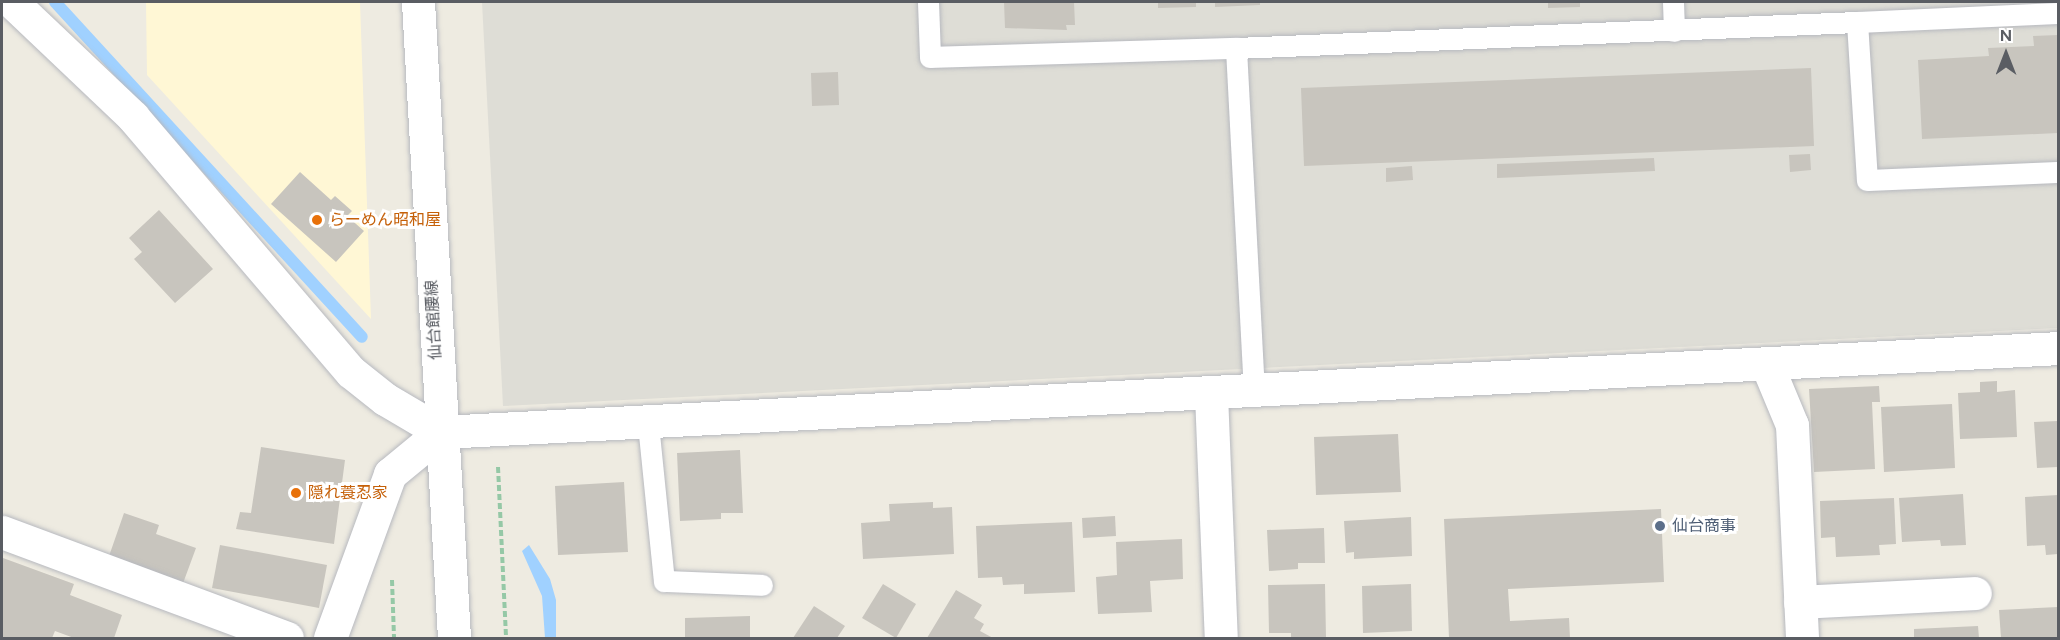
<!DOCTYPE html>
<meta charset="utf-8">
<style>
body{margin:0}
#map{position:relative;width:2060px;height:640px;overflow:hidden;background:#eeebe1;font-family:Figtree,"Noto Sans JP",sans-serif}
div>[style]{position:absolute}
.commercial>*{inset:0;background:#fff7d5}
.industrial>*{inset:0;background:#deddd6}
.water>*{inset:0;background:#a0d1ff}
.stream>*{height:12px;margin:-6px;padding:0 6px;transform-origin:6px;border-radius:6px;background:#a0d1ff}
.building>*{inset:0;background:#c8c5be}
.path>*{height:4px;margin-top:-2px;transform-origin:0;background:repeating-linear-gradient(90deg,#95c8a6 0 6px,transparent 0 9px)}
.roads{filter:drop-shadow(0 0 2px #b7b9bf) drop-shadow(0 0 2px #b7b9bf)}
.lane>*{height:21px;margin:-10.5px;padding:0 10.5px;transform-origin:10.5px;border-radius:10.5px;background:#fff}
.street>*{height:33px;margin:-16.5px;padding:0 16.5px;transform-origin:16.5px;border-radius:16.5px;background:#fff}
.secondary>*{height:33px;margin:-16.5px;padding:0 16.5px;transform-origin:16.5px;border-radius:16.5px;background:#fff}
.dots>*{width:16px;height:16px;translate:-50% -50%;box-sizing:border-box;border:3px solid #fff;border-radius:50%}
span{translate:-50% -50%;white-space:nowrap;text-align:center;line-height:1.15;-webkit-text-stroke:6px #fff;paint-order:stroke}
.food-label{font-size:16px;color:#c56008}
.left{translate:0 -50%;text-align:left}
.street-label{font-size:16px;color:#5a5d63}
.service-label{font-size:16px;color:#4e5e75}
.frame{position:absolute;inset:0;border:3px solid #5a5d63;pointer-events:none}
.north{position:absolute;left:1976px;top:24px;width:60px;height:60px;-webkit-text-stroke:4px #fff;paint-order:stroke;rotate:0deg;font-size:16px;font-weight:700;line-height:24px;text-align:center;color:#5a5d63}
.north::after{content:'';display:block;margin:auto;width:21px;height:27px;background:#5a5d63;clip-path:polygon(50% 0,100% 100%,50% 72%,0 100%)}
</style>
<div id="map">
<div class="commercial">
<div style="clip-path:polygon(146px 2px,360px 2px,371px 319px,147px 75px)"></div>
</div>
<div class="industrial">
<div style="clip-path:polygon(482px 2px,2058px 2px,2058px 328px,503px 406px)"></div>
</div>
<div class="water">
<div style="clip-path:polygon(529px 545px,550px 579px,556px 600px,556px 638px,545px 638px,542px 596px,522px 551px)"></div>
</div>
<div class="stream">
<div style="left:55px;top:2px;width:454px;rotate:47.5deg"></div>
</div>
<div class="building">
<div style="clip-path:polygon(1004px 2px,1074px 2px,1075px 25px,1066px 25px,1067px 30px,1005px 28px)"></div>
<div style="clip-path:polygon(1158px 2px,1196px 2px,1196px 7px,1158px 8px)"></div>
<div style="clip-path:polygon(1215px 2px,1260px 2px,1260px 5px,1215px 7px)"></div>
<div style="clip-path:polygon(1548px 2px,1580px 2px,1580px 7px,1548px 8px)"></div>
<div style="clip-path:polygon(2058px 35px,2058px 133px,1922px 139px,1918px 60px,1989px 56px,1988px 48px,2034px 46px,2033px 36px)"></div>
<div style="clip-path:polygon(1811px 68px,1814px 146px,1304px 166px,1301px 88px)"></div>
<div style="clip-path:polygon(838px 72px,839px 105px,812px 106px,811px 73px)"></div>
<div style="clip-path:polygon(1810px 154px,1811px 170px,1790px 172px,1789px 155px)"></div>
<div style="clip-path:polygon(1654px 158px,1655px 171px,1497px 178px,1497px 164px)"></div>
<div style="clip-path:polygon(1412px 166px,1413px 180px,1386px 182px,1386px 168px)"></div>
<div style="clip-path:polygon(300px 172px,331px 200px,335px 196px,352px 211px,347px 216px,364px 231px,336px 262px,271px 204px)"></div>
<div style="clip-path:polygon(159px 210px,213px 269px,175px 303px,134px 259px,142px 252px,129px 238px)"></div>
<div style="clip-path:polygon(1997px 381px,1997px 392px,2015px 390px,2017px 437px,1960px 439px,1958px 393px,1980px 392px,1980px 382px)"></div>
<div style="clip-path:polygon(1879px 386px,1880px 402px,1872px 402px,1875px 469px,1814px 472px,1809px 389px)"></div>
<div style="clip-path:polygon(1952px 404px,1955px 468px,1884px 472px,1881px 407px)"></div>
<div style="clip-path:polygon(2058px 421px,2058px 467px,2037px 468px,2034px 422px)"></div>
<div style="clip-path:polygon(1398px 434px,1401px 492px,1316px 495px,1314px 437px)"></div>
<div style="clip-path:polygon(261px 447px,345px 460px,334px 544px,236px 529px,240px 512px,251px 513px)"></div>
<div style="clip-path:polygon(740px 450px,743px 513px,721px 513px,721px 519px,680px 521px,677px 453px)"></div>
<div style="clip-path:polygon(624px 482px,628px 552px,558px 555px,555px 486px)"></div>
<div style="clip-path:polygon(1963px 494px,1966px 545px,1941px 546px,1940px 540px,1902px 542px,1899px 498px)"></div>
<div style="clip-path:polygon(2058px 495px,2058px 554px,2046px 555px,2045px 545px,2027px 546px,2025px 497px)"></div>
<div style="clip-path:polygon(1894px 498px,1896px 544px,1879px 545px,1880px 555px,1836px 557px,1835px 537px,1821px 538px,1820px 501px)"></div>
<div style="clip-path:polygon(933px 502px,933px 508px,952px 507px,954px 554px,863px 559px,861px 523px,890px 521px,889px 504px)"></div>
<div style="clip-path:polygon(1661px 509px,1664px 582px,1508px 589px,1510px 621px,1569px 618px,1570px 638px,1449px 638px,1444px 519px)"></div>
<div style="clip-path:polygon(124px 513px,159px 525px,156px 534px,196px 548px,182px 586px,108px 559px)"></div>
<div style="clip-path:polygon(1115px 516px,1116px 536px,1083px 538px,1082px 518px)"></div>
<div style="clip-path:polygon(1411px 517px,1412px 556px,1354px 559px,1354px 552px,1346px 553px,1344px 521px)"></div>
<div style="clip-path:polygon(1072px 522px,1075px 592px,1024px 594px,1024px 584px,1003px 585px,1002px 577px,978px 578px,976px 526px)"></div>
<div style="clip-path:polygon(1324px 528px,1325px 563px,1298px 563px,1298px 569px,1269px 571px,1267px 530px)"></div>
<div style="clip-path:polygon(1182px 539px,1183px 579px,1150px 581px,1152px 612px,1098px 614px,1096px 577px,1117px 575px,1116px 542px)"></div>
<div style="clip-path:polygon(220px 545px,327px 565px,319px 608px,212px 588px)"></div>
<div style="clip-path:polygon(3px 558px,74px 584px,70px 595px,122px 615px,114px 638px,74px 638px,55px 631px,52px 638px,2px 638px)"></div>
<div style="clip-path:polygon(883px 584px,916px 604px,896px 638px,862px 618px)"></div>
<div style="clip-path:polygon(1325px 584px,1326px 638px,1291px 638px,1291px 633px,1269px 633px,1268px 585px)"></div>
<div style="clip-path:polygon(1411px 584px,1412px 631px,1363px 633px,1362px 586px)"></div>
<div style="clip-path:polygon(956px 590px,982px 605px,974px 618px,984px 624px,980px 631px,993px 638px,927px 638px)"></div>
<div style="clip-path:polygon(814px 606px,845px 626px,837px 638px,793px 638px)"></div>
<div style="clip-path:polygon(2058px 607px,2058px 638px,2001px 638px,1999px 610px)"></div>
<div style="clip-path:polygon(750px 616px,750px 638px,685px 638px,685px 618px)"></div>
<div style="clip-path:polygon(1978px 626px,1979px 638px,1914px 638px,1914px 629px)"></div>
</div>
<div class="path">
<div style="left:498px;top:467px;width:171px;rotate:87.3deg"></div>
<div style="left:392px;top:580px;width:58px;rotate:88deg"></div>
</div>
<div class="roads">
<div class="lane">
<div style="left:928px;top:2px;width:55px;rotate:87.9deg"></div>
<div style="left:930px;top:57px;width:306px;rotate:-1.7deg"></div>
<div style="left:1673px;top:2px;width:29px;rotate:88deg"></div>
<div style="left:1857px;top:22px;width:201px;rotate:-2.6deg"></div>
<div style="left:1254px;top:392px;width:344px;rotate:-93deg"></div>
<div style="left:1236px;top:48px;width:622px;rotate:-2.4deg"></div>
<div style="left:1857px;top:22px;width:158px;rotate:86.4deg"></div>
<div style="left:1867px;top:180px;width:191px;rotate:-2.4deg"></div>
<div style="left:648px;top:424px;width:158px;rotate:84.2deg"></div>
<div style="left:664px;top:581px;width:98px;rotate:2.3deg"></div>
</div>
<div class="street">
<div style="left:1767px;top:365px;width:65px;rotate:67.4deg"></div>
<div style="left:1792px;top:425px;width:213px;rotate:87.3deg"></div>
<div style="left:1211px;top:394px;width:244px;rotate:87.7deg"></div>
<div style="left:2px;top:532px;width:304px;rotate:20.4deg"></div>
<div style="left:1800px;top:602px;width:175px;rotate:-2.9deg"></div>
<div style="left:330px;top:638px;width:175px;rotate:-69.9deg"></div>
<div style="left:390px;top:474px;width:66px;rotate:-39.5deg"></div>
<div style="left:441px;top:432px;width:1619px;rotate:-2.97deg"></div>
</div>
<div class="secondary">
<div style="left:12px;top:2px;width:167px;rotate:43.5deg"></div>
<div style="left:133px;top:117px;width:335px;rotate:49.5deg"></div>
<div style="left:351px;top:372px;width:43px;rotate:38.5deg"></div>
<div style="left:385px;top:399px;width:65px;rotate:30.5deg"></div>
<div style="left:418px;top:2px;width:637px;rotate:86.76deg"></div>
</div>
</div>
<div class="dots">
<div style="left:317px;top:220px;background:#e8710a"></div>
<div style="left:296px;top:493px;background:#e8710a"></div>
<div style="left:1660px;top:526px;background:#5c6f8a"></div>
</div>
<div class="food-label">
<span class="left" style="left:329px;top:220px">らーめん昭和屋</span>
<span class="left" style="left:308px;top:493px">隠れ蓑忍家</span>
</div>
<div class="street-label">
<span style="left:434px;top:320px;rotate:-93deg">仙台館腰線</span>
</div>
<div class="service-label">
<span class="left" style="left:1672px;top:526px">仙台商事</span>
</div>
<div class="frame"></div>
<div class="north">N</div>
</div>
